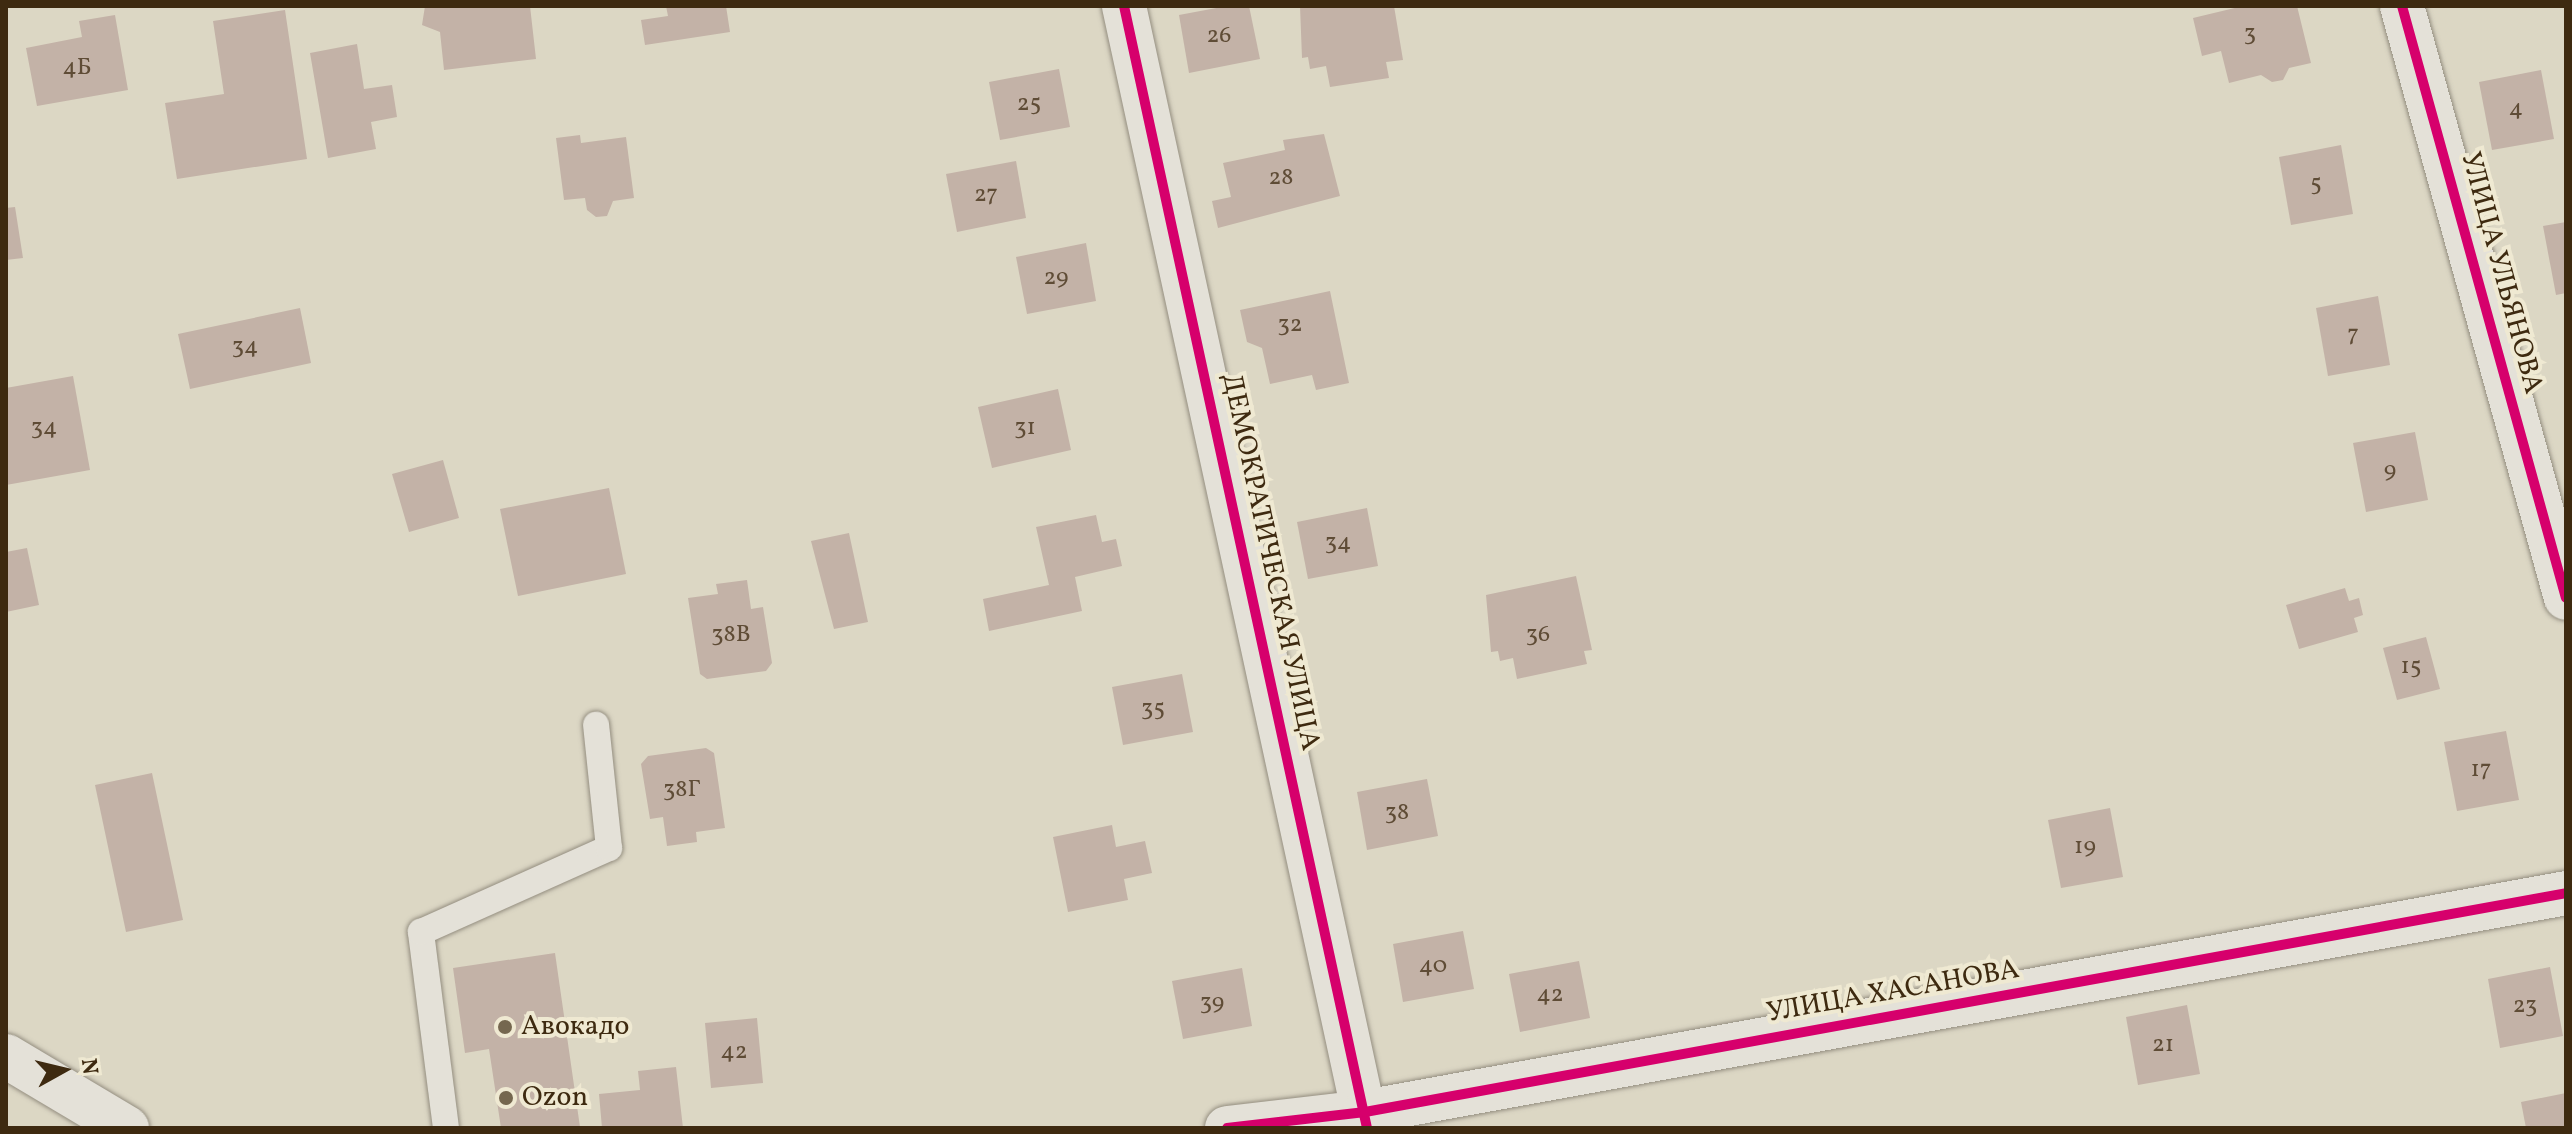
<!DOCTYPE html>
<meta charset="utf-8">
<style>
body{margin:0}
#map{position:relative;width:2572px;height:1134px;overflow:hidden;background:#dcd7c4;font-family:Vollkorn,serif}
div>[style]{position:absolute}
.building>*{inset:0;background:#c3b2a7}
.roads{filter:drop-shadow(0 0 2px #948e80) drop-shadow(0 0 2px #948e80)}
.service>*{height:26px;margin:-13px;padding:0 13px;transform-origin:13px;border-radius:13px;background:#e4e1d8}
.minor>*{height:44px;margin:-22px;padding:0 22px;transform-origin:22px;border-radius:22px;background:#e4e1d8}
.cycleway>*{height:10px;margin:-5px;padding:0 5px;transform-origin:5px;border-radius:5px;background:#d6006c}
.dots>*{width:22px;height:22px;translate:-50% -50%;box-sizing:border-box;border:4px solid #efe9d2;border-radius:50%}
span{translate:-50% -50%;white-space:nowrap;text-align:center;line-height:1.15;-webkit-text-stroke:8px #efe9d2;paint-order:stroke}
.number-label{font-size:24px;color:#5f4c36}
.number-label span{-webkit-text-stroke-width:0}
.street-label{font-size:28px;color:#3e2a10}
.poi-label{font-size:28px;color:#3e2a10}
.left{translate:0 -50%;text-align:left}
.frame{position:absolute;inset:0;border:8px solid #3e2a10;pointer-events:none}
.north{position:absolute;left:24px;top:1030px;width:80px;height:80px;-webkit-text-stroke:6px #efe9d2;paint-order:stroke;rotate:82deg;font-size:22px;font-weight:700;line-height:32px;text-align:center;color:#3e2a10}
.north::after{content:'';display:block;margin:auto;width:28px;height:36px;background:#3e2a10;clip-path:polygon(50% 0,100% 100%,50% 72%,0 100%)}
</style>
<div id="map">
<div class="building">
<div style="clip-path:polygon(425px 6px,530px 6px,536px 59px,444px 70px,440px 32px,422px 25px)"></div>
<div style="clip-path:polygon(666px 6px,726px 6px,730px 32px,645px 45px,641px 20px,668px 16px)"></div>
<div style="clip-path:polygon(1227px 6px,1249px 6px,1260px 59px,1189px 73px,1179px 15px)"></div>
<div style="clip-path:polygon(1300px 6px,1394px 6px,1403px 60px,1386px 62px,1389px 78px,1330px 87px,1326px 66px,1310px 69px,1308px 57px,1302px 58px)"></div>
<div style="clip-path:polygon(2243px 6px,2297px 6px,2311px 63px,2289px 68px,2283px 80px,2272px 82px,2261px 75px,2229px 83px,2221px 51px,2202px 56px,2193px 18px)"></div>
<div style="clip-path:polygon(285px 10px,307px 159px,177px 179px,165px 103px,224px 94px,213px 21px)"></div>
<div style="clip-path:polygon(115px 15px,128px 90px,37px 106px,26px 48px,82px 37px,79px 21px)"></div>
<div style="clip-path:polygon(357px 44px,364px 89px,392px 85px,397px 117px,371px 122px,376px 149px,328px 158px,310px 53px)"></div>
<div style="clip-path:polygon(1059px 69px,1070px 127px,1000px 140px,989px 82px)"></div>
<div style="clip-path:polygon(2541px 70px,2554px 139px,2492px 150px,2479px 82px)"></div>
<div style="clip-path:polygon(1324px 134px,1340px 196px,1218px 228px,1212px 201px,1231px 197px,1223px 163px,1285px 150px,1283px 140px)"></div>
<div style="clip-path:polygon(580px 135px,581px 143px,626px 137px,634px 198px,613px 201px,607px 216px,596px 217px,587px 210px,585px 198px,564px 200px,556px 138px)"></div>
<div style="clip-path:polygon(2341px 145px,2353px 214px,2291px 225px,2279px 157px)"></div>
<div style="clip-path:polygon(1016px 161px,1026px 218px,957px 232px,946px 174px)"></div>
<div style="clip-path:polygon(15px 207px,23px 258px,6px 260px,6px 208px)"></div>
<div style="clip-path:polygon(2566px 222px,2566px 293px,2556px 295px,2543px 226px)"></div>
<div style="clip-path:polygon(1086px 243px,1096px 301px,1027px 314px,1016px 257px)"></div>
<div style="clip-path:polygon(1330px 291px,1349px 383px,1316px 390px,1312px 375px,1270px 384px,1262px 348px,1247px 342px,1240px 310px)"></div>
<div style="clip-path:polygon(2378px 296px,2390px 365px,2328px 376px,2316px 308px)"></div>
<div style="clip-path:polygon(300px 308px,311px 363px,190px 389px,178px 334px)"></div>
<div style="clip-path:polygon(73px 376px,90px 470px,6px 485px,6px 388px)"></div>
<div style="clip-path:polygon(1058px 389px,1071px 450px,992px 468px,978px 407px)"></div>
<div style="clip-path:polygon(2415px 432px,2428px 500px,2366px 512px,2353px 443px)"></div>
<div style="clip-path:polygon(443px 460px,459px 518px,409px 532px,392px 474px)"></div>
<div style="clip-path:polygon(609px 488px,626px 574px,518px 596px,500px 509px)"></div>
<div style="clip-path:polygon(1367px 508px,1378px 566px,1308px 579px,1297px 522px)"></div>
<div style="clip-path:polygon(1096px 515px,1102px 542px,1116px 539px,1122px 566px,1075px 577px,1082px 611px,989px 631px,983px 599px,1049px 585px,1036px 527px)"></div>
<div style="clip-path:polygon(849px 533px,868px 622px,834px 629px,811px 541px)"></div>
<div style="clip-path:polygon(27px 548px,39px 605px,6px 612px,6px 552px)"></div>
<div style="clip-path:polygon(1576px 576px,1592px 650px,1584px 651px,1587px 664px,1517px 679px,1513px 658px,1500px 661px,1498px 651px,1491px 652px,1486px 595px)"></div>
<div style="clip-path:polygon(747px 580px,751px 609px,763px 607px,772px 663px,766px 671px,707px 679px,700px 674px,688px 598px,718px 594px,716px 584px)"></div>
<div style="clip-path:polygon(2345px 588px,2349px 601px,2359px 598px,2363px 615px,2354px 618px,2358px 632px,2299px 649px,2286px 605px)"></div>
<div style="clip-path:polygon(2426px 637px,2440px 689px,2397px 700px,2383px 648px)"></div>
<div style="clip-path:polygon(1182px 674px,1193px 732px,1123px 745px,1112px 687px)"></div>
<div style="clip-path:polygon(2506px 731px,2519px 800px,2457px 811px,2444px 742px)"></div>
<div style="clip-path:polygon(706px 748px,714px 753px,725px 828px,696px 832px,697px 842px,667px 846px,663px 817px,650px 819px,641px 764px,648px 756px)"></div>
<div style="clip-path:polygon(152px 773px,183px 920px,126px 932px,95px 785px)"></div>
<div style="clip-path:polygon(1427px 779px,1438px 836px,1367px 850px,1357px 792px)"></div>
<div style="clip-path:polygon(2110px 808px,2123px 877px,2061px 888px,2048px 820px)"></div>
<div style="clip-path:polygon(1112px 825px,1116px 847px,1145px 841px,1152px 873px,1124px 879px,1128px 900px,1068px 912px,1053px 837px)"></div>
<div style="clip-path:polygon(1463px 931px,1474px 989px,1403px 1002px,1393px 944px)"></div>
<div style="clip-path:polygon(555px 953px,580px 1127px,501px 1128px,489px 1049px,465px 1053px,453px 968px)"></div>
<div style="clip-path:polygon(1579px 961px,1590px 1018px,1520px 1032px,1509px 974px)"></div>
<div style="clip-path:polygon(2550px 967px,2563px 1036px,2500px 1048px,2488px 979px)"></div>
<div style="clip-path:polygon(1242px 968px,1252px 1026px,1183px 1039px,1172px 981px)"></div>
<div style="clip-path:polygon(2187px 1005px,2200px 1074px,2138px 1085px,2126px 1017px)"></div>
<div style="clip-path:polygon(757px 1018px,763px 1083px,711px 1088px,705px 1023px)"></div>
<div style="clip-path:polygon(676px 1067px,683px 1128px,602px 1128px,599px 1094px,640px 1090px,638px 1071px)"></div>
<div style="clip-path:polygon(2566px 1093px,2566px 1128px,2526px 1128px,2521px 1102px)"></div>
</div>
<div class="roads">
<div class="service">
<div style="left:446px;top:1128px;width:198px;rotate:-97.3deg"></div>
<div style="left:421px;top:932px;width:206px;rotate:-24.1deg"></div>
<div style="left:609px;top:848px;width:124px;rotate:-96deg"></div>
</div>
<div class="minor">
<div style="left:1124px;top:6px;width:1148px;rotate:77.78deg"></div>
<div style="left:2402px;top:6px;width:614px;rotate:74.52deg"></div>
<div style="left:6px;top:1056px;width:141px;rotate:30.8deg"></div>
<div style="left:1227px;top:1128px;width:139px;rotate:-6.6deg"></div>
<div style="left:1365px;top:1112px;width:1221px;rotate:-10.33deg"></div>
</div>
</div>
<div class="cycleway">
<div style="left:1124px;top:6px;width:1148px;rotate:77.78deg"></div>
<div style="left:2402px;top:6px;width:614px;rotate:74.52deg"></div>
<div style="left:1227px;top:1128px;width:139px;rotate:-6.6deg"></div>
<div style="left:1365px;top:1112px;width:1221px;rotate:-10.33deg"></div>
</div>
<div class="dots">
<div style="left:505px;top:1027px;background:#75674f"></div>
<div style="left:506px;top:1098px;background:#75674f"></div>
</div>
<div class="number-label">
<span style="left:2250px;top:35px">3</span>
<span style="left:1219px;top:37px">26</span>
<span style="left:77px;top:69px">4Б</span>
<span style="left:1029px;top:105px">25</span>
<span style="left:2516px;top:110px">4</span>
<span style="left:1281px;top:179px">28</span>
<span style="left:2316px;top:185px">5</span>
<span style="left:986px;top:196px">27</span>
<span style="left:1056px;top:279px">29</span>
<span style="left:1290px;top:326px">32</span>
<span style="left:2353px;top:336px">7</span>
<span style="left:245px;top:348px">34</span>
<span style="left:44px;top:429px">34</span>
<span style="left:1025px;top:429px">31</span>
<span style="left:2390px;top:472px">9</span>
<span style="left:1338px;top:544px">34</span>
<span style="left:731px;top:636px">38В</span>
<span style="left:1538px;top:636px">36</span>
<span style="left:2411px;top:668px">15</span>
<span style="left:1153px;top:710px">35</span>
<span style="left:2481px;top:771px">17</span>
<span style="left:682px;top:791px">38Г</span>
<span style="left:1397px;top:814px">38</span>
<span style="left:2085px;top:848px">19</span>
<span style="left:1433px;top:967px">40</span>
<span style="left:1550px;top:996px">42</span>
<span style="left:1212px;top:1004px">39</span>
<span style="left:2525px;top:1007px">23</span>
<span style="left:2163px;top:1046px">21</span>
<span style="left:734px;top:1053px">42</span>
</div>
<div class="street-label">
<span style="left:2501px;top:273px;rotate:75deg">УЛИЦА УЛЬЯНОВА</span>
<span style="left:1270px;top:562px;rotate:78deg">ДЕМОКРАТИЧЕСКАЯ УЛИЦА</span>
<span style="left:1893px;top:992px;rotate:-10deg">УЛИЦА ХАСАНОВА</span>
</div>
<div class="poi-label">
<span class="left" style="left:521px;top:1027px">Авокадо</span>
<span class="left" style="left:522px;top:1098px">Ozon</span>
</div>
<div class="frame"></div>
<div class="north">N</div>
</div>
